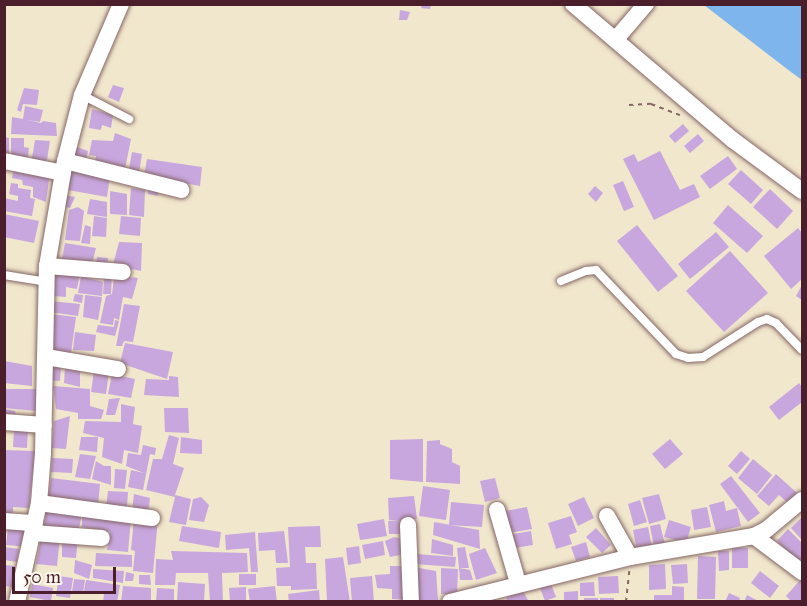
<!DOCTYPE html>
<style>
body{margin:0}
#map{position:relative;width:807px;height:606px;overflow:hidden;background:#f1e7cd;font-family:"IM FELL Great Primer",serif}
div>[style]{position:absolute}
.water>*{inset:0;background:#7eb5ed}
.building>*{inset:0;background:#c8a7de}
.path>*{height:2px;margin-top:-1px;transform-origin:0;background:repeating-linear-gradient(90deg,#846564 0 4.5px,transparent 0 9px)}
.roads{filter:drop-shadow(0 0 2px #846564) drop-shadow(0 0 2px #846564)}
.service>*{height:8px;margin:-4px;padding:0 4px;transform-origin:4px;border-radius:4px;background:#fff}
.minor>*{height:16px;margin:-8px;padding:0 8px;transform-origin:8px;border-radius:8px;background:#fff}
span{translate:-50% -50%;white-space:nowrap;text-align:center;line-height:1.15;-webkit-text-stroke:4.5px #fbf7ec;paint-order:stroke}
.frame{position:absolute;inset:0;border:6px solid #4a1f2b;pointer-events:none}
.scale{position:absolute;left:12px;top:567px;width:104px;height:27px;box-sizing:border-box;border:3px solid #4a1f2b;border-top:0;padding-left:8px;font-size:18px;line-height:21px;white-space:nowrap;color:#4a1f2b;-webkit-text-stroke:4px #fbf7ec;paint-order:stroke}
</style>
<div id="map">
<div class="water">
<div style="clip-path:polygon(704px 5px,802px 5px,802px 80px,791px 72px)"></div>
</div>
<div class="building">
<div style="clip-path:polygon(422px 4px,431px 4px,430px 9px,421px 8px)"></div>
<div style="clip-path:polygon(400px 10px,410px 12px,407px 20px,399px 20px)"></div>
<div style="clip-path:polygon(113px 85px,124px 88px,119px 102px,108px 97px)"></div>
<div style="clip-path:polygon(24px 88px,39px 90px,37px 105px,23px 104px,21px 112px,17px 110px)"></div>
<div style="clip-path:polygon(25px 106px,43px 110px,40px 122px,27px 120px,41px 123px,43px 121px,56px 123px,57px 136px,11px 134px,12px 117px,23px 119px)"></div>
<div style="clip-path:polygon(92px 109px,113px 115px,111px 128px,102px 125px,101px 130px,89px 128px)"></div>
<div style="clip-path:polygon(683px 124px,689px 131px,675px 143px,669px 136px)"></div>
<div style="clip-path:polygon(115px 133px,131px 139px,125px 169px,95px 164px,96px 156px,89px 155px,92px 140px,113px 141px)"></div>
<div style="clip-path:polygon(698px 134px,704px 141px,690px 153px,684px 146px)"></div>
<div style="clip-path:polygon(4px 137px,9px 138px,9px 156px,4px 156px)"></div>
<div style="clip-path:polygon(11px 138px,24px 138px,24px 147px,29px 148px,27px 163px,11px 160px)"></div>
<div style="clip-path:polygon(35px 140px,50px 141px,46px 166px,31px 164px)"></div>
<div style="clip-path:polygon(74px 146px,88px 151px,85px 165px,72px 161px)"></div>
<div style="clip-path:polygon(660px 151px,680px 190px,694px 184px,700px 197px,654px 220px,623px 159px,634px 154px,638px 162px)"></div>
<div style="clip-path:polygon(132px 152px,142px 154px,139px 173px,129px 169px)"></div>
<div style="clip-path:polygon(728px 156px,737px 169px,710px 189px,700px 176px)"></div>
<div style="clip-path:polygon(147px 159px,202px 167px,200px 186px,144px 176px)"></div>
<div style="clip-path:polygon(14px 166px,50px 173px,46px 202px,33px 197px,33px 187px,23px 185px,22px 180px,12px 178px)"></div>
<div style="clip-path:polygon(72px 168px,110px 176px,107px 197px,68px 190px)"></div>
<div style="clip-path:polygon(741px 170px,763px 190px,751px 204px,728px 184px)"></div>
<div style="clip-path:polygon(623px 181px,634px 207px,624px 211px,613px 185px)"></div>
<div style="clip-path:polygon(11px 183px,18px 184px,18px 188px,31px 190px,30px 198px,35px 199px,32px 216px,4px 211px,4px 198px,18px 201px,18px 196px,9px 194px)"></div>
<div style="clip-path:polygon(149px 185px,159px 187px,158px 196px,148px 194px)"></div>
<div style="clip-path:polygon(595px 186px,603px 193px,596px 202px,588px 194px)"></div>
<div style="clip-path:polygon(131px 188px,145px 190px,144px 217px,129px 215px)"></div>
<div style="clip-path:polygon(770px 189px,793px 211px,777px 229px,753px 207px)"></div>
<div style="clip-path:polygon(110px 191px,127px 194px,127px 215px,110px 214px)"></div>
<div style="clip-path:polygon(63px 195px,75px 197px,70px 208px,60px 206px)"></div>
<div style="clip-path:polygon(90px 199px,107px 202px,107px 217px,87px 214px)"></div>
<div style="clip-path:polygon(728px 205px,763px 236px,747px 253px,713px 223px)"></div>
<div style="clip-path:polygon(78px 207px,84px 211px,80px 241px,65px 240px,69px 210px)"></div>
<div style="clip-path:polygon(4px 214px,39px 221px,34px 243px,4px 237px)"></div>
<div style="clip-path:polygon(94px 216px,107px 218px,106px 237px,92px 236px)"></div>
<div style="clip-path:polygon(121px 216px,141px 218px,140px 236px,119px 234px)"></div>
<div style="clip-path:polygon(85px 225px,91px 227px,90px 244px,81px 243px)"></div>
<div style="clip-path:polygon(637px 225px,678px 276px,658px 292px,617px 241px)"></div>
<div style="clip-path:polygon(798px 228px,802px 233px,802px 279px,791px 289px,764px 256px)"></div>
<div style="clip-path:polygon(716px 232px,729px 247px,690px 279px,678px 264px)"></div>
<div style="clip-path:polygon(119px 242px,142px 243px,141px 271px,113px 265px)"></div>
<div style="clip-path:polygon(65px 243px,96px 248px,92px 264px,62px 259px)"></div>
<div style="clip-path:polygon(730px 251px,768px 293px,724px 332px,686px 291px)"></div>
<div style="clip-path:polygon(97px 257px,108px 258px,107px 267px,96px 267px)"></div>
<div style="clip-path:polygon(55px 271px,80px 273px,77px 289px,66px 287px,66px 297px,53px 296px)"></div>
<div style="clip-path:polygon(112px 273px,111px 294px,103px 294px,104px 279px,86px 276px)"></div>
<div style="clip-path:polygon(81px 276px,103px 282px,102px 296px,78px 293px)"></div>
<div style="clip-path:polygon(117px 276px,138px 278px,132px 299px,123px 297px,119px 320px,114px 318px,113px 325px,100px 323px,106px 296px,112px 294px,114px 277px)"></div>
<div style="clip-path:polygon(802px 285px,802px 300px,796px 296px)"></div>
<div style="clip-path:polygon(75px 294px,83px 295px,82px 303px,73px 301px)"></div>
<div style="clip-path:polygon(85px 295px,102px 297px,98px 320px,83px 317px)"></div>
<div style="clip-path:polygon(50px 301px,80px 304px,78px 316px,49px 312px)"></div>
<div style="clip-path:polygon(124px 304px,140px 306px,133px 342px,124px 341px,122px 346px,116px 346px)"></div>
<div style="clip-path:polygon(50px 314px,76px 317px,71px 353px,48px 352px)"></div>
<div style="clip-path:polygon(115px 320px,119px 321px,115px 336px,96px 332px,98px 325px,114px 327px)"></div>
<div style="clip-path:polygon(75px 332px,96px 335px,94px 351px,73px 350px)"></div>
<div style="clip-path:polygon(125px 343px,173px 352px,167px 379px,120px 363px)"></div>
<div style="clip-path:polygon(4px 361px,32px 366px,32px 386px,4px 383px)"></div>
<div style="clip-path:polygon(47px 365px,61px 366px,60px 381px,46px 380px)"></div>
<div style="clip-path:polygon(65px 367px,80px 368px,80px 387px,64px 383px)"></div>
<div style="clip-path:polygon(94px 371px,109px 372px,106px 394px,91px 392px)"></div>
<div style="clip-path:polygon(112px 374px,135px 379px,131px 398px,108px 394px)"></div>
<div style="clip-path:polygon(169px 376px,178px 377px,179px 397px,144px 395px,146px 379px,169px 380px)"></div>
<div style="clip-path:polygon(799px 383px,802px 387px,802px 402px,779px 420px,769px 407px)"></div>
<div style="clip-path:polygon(53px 386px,90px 389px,90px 406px,104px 410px,101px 419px,78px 419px,78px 413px,56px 409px)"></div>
<div style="clip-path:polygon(4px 389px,37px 389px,37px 411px,4px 408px)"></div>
<div style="clip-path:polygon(120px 398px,115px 415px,106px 415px,109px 399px)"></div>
<div style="clip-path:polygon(121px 404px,135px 407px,133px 424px,142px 426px,138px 453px,124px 450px,122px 464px,102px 457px,104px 438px,83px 433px,85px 421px,121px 422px)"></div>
<div style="clip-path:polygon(164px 408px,188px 408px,189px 433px,165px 432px)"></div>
<div style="clip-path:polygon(5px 409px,15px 411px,16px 417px,4px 414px)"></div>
<div style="clip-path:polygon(70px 416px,66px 449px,52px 448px,54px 421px)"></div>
<div style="clip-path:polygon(14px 429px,28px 429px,27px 448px,13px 447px)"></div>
<div style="clip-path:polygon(169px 435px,179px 438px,173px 464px,184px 468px,175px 495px,191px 499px,186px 525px,169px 522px,175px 497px,146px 490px,153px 459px,162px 459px)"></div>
<div style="clip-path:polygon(81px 437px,98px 437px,97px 452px,79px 450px)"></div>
<div style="clip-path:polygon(181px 437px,202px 440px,202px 454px,180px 453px)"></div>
<div style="clip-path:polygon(423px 439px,423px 482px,390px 479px,390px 440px)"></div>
<div style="clip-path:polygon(670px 439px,683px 454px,665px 469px,652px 454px)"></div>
<div style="clip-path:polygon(440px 440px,440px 444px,452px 449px,452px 462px,460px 466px,460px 484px,426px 482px,427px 441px)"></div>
<div style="clip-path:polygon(143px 445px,156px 448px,155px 455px,150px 454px,143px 490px,128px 487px,131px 470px,144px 473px,126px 466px,128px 453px,141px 455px)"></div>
<div style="clip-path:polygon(4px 450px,35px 451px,29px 508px,13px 507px,13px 515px,4px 515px)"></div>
<div style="clip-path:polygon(741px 451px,750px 459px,737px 474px,728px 466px)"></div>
<div style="clip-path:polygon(80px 454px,96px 456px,90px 479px,75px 477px)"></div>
<div style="clip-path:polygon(52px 458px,73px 459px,72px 473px,51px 472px)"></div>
<div style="clip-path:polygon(753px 459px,772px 475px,757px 494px,738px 478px)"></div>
<div style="clip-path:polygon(96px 461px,104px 466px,111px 466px,111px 485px,92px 479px)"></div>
<div style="clip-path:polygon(115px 469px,127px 470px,125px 489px,114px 488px)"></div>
<div style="clip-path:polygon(776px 474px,797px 493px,788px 503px,779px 495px,769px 506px,757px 496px)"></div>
<div style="clip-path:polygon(731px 476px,760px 513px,748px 522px,720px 484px)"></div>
<div style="clip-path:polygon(51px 478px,100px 484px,98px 506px,48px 500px)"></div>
<div style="clip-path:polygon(495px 478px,500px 498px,485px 502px,480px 481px)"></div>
<div style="clip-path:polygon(423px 486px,450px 490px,446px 520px,419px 516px)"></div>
<div style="clip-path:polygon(108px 491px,128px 492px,127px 507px,106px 508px)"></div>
<div style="clip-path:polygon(134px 494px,150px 498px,148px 515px,132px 511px)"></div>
<div style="clip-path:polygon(659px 494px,666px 519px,649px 524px,642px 498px)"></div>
<div style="clip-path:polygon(414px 496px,417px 519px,401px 520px,405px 534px,389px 534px,388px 521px,399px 520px,389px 520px,388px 498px)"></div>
<div style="clip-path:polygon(201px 497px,209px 505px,204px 522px,189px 520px,193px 499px)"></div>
<div style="clip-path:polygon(584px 497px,594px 518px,578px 526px,568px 504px)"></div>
<div style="clip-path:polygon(640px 500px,647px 522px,634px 526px,628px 504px)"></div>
<div style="clip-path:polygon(724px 501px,726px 511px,737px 508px,741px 526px,716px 532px,709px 505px)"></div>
<div style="clip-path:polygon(451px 502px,484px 505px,482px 527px,449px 525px)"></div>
<div style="clip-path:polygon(527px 507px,532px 529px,509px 533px,505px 511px)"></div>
<div style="clip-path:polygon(707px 507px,711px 527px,694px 530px,691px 510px)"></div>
<div style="clip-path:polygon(47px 508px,82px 514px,78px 533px,44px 527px)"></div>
<div style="clip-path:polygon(82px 514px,131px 520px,128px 552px,107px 550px,110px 532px,82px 527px)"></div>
<div style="clip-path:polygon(571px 516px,577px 532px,569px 535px,572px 544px,556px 549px,548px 523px)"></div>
<div style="clip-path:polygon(134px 517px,158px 519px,153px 573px,133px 571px,135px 551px,131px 550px)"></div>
<div style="clip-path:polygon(802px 517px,802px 540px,791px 528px)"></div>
<div style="clip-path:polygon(384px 519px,387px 536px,360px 540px,357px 524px)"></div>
<div style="clip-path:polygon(669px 520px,691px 527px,686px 543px,664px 537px)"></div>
<div style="clip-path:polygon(434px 522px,479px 530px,480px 549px,433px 535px)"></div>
<div style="clip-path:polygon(660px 524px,665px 545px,654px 547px,650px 526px)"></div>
<div style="clip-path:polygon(30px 525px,28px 547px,6px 545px,8px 528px)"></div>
<div style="clip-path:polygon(182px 526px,221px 532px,219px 548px,179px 541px)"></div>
<div style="clip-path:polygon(320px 526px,321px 547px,305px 547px,306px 563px,316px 563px,317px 589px,291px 590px,291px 586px,277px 586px,276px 568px,290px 567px,288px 527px)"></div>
<div style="clip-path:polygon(648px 527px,652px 547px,637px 550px,633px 530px)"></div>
<div style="clip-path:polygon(596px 528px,611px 545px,602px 553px,586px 537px)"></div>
<div style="clip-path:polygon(788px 529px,802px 543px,802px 560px,800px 563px,777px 541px)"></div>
<div style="clip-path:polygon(284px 531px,288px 563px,276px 563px,275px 550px,259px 551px,258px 533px)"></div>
<div style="clip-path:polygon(531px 531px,533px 545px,515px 548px,513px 534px)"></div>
<div style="clip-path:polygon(255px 532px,258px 572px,251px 572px,249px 548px,226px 550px,225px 535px)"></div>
<div style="clip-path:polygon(42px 534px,60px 536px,57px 566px,36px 564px)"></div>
<div style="clip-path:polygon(62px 535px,78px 538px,76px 558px,62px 557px)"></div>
<div style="clip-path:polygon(394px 537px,402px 539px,405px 554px,390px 557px,385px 541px)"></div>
<div style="clip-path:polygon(432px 539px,453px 545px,453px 556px,431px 553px)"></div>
<div style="clip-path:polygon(383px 541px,385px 555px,365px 559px,362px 545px)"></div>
<div style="clip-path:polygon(586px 542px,590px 557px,576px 561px,571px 547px)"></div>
<div style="clip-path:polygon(359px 546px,361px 563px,348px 565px,346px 548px)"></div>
<div style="clip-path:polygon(4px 547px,19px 549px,17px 562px,4px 560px)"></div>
<div style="clip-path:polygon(465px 547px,469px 568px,459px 568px,457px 548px)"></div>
<div style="clip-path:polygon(485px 548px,497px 573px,476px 580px,469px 554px)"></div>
<div style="clip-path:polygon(732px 548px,748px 548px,748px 568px,732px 568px)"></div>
<div style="clip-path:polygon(171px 551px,247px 553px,248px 572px,222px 573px,223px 602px,210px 602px,208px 573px,176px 573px,175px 585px,155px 585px,156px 559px,173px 560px)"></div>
<div style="clip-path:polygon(718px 551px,729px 551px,729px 570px,719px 571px)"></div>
<div style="clip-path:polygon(96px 553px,132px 555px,132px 567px,95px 566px)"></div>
<div style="clip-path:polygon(416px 554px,456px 557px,455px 567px,415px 564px)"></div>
<div style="clip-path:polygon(698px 556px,716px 557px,715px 599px,697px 599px)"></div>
<div style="clip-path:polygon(343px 557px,350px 602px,327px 602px,325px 559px)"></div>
<div style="clip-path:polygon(75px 560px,92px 565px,89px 579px,74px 573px)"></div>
<div style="clip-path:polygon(665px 564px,666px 589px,649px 590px,649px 565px)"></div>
<div style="clip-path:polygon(687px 564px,688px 583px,673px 584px,671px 565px)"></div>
<div style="clip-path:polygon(5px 565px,15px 566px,13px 587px,5px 586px)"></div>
<div style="clip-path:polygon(390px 566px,405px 566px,408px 600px,392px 599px,392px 589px,377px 588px,375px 575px,390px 574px)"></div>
<div style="clip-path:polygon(413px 567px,436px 571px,438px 600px,415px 601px)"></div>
<div style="clip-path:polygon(441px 568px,458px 569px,457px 594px,441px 594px)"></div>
<div style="clip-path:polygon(459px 568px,470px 570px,473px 580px,460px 580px)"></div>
<div style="clip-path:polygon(93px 569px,124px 571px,123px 583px,93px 578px)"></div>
<div style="clip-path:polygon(760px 571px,779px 586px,770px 598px,751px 583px)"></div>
<div style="clip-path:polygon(126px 572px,134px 574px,133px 581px,125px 581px)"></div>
<div style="clip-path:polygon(239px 574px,256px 574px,256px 585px,239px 585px)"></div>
<div style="clip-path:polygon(139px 575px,150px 575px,151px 585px,139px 584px)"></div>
<div style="clip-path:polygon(59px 576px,73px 578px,70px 598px,56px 596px)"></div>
<div style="clip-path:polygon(372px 576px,374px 602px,352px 602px,350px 578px)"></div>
<div style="clip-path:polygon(618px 576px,619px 593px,599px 594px,598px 577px)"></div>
<div style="clip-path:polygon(802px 578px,802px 602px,792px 602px,786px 596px)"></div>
<div style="clip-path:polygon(74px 579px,85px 580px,83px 593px,72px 592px)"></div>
<div style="clip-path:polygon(86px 580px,120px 585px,117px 602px,103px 602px,104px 594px,84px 591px)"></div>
<div style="clip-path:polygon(178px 582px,205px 584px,204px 602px,177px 602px)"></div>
<div style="clip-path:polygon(594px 582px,595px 596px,580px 596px,580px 583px)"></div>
<div style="clip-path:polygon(32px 584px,53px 588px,51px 601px,30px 597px)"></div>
<div style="clip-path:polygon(551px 584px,556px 597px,545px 601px,540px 588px)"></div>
<div style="clip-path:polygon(123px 586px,151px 588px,151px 602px,121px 602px)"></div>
<div style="clip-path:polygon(275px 586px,277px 602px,250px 602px,248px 589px)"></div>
<div style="clip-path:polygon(672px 586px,684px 587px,684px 602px,654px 602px,654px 595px,672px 595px)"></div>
<div style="clip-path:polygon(246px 587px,246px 602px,230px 602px,229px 588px)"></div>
<div style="clip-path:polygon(157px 588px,174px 589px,174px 602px,156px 602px)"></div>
<div style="clip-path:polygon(522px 589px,529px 602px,508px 602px,506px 598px)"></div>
<div style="clip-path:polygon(319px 590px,320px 602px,289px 602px,288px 594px)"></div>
<div style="clip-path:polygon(578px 591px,578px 602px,564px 602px,564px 592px)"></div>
<div style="clip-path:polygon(729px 593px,740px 598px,739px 602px,725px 602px)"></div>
<div style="clip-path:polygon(747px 595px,760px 602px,744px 602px)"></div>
<div style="clip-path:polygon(584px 598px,598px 598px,599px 602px,584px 602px)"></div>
<div style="clip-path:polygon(600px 598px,614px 598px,614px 602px,600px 602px)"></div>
</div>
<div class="path">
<div style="left:629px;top:105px;width:22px;rotate:-3deg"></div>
<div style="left:651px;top:104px;width:31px;rotate:21deg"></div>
<div style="left:626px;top:602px;width:31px;rotate:-84deg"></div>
</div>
<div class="roads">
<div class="service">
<div style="left:82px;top:95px;width:53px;rotate:27.1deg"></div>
<div style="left:4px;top:275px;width:44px;rotate:9.2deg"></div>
<div style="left:561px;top:281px;width:27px;rotate:-22deg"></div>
<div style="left:586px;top:271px;width:10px;rotate:-6deg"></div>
<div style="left:596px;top:270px;width:116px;rotate:46.4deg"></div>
<div style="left:676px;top:354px;width:13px;rotate:18deg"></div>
<div style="left:688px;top:358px;width:15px;rotate:-4deg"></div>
<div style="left:703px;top:357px;width:65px;rotate:-32.5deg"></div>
<div style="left:758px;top:322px;width:9px;rotate:-18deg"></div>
<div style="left:767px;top:319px;width:10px;rotate:24deg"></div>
<div style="left:776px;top:323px;width:37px;rotate:46deg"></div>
</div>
<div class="minor">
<div style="left:573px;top:4px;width:210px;rotate:40.4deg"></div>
<div style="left:733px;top:140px;width:86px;rotate:36.5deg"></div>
<div style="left:616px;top:39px;width:46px;rotate:-49.4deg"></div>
<div style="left:4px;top:161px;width:60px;rotate:11.5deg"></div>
<div style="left:65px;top:161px;width:120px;rotate:14deg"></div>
<div style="left:47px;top:266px;width:76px;rotate:4.5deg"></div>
<div style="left:46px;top:357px;width:73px;rotate:9.5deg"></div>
<div style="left:4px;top:422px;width:40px;rotate:4.3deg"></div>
<div style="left:39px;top:503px;width:114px;rotate:7.6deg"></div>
<div style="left:497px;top:510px;width:76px;rotate:74deg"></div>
<div style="left:607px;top:516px;width:47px;rotate:60.7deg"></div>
<div style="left:4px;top:521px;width:31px;rotate:4deg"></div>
<div style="left:408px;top:525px;width:77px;rotate:87.8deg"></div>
<div style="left:33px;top:533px;width:69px;rotate:4.1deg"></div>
<div style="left:754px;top:536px;width:60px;rotate:36.9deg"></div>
<div style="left:17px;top:602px;width:101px;rotate:-77.5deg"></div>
<div style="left:39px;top:503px;width:50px;rotate:-85.4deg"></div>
<div style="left:43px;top:453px;width:187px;rotate:-88.8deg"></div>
<div style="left:47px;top:266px;width:107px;rotate:-80.3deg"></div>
<div style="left:65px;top:161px;width:68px;rotate:-75.6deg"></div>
<div style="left:82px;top:95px;width:99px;rotate:-66.8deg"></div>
<div style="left:450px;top:602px;width:186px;rotate:-14deg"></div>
<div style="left:630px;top:557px;width:126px;rotate:-9.6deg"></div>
<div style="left:754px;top:536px;width:13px;rotate:-27deg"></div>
<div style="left:766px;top:530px;width:47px;rotate:-39.8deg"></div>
</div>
</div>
<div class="frame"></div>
<div class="scale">50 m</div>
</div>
